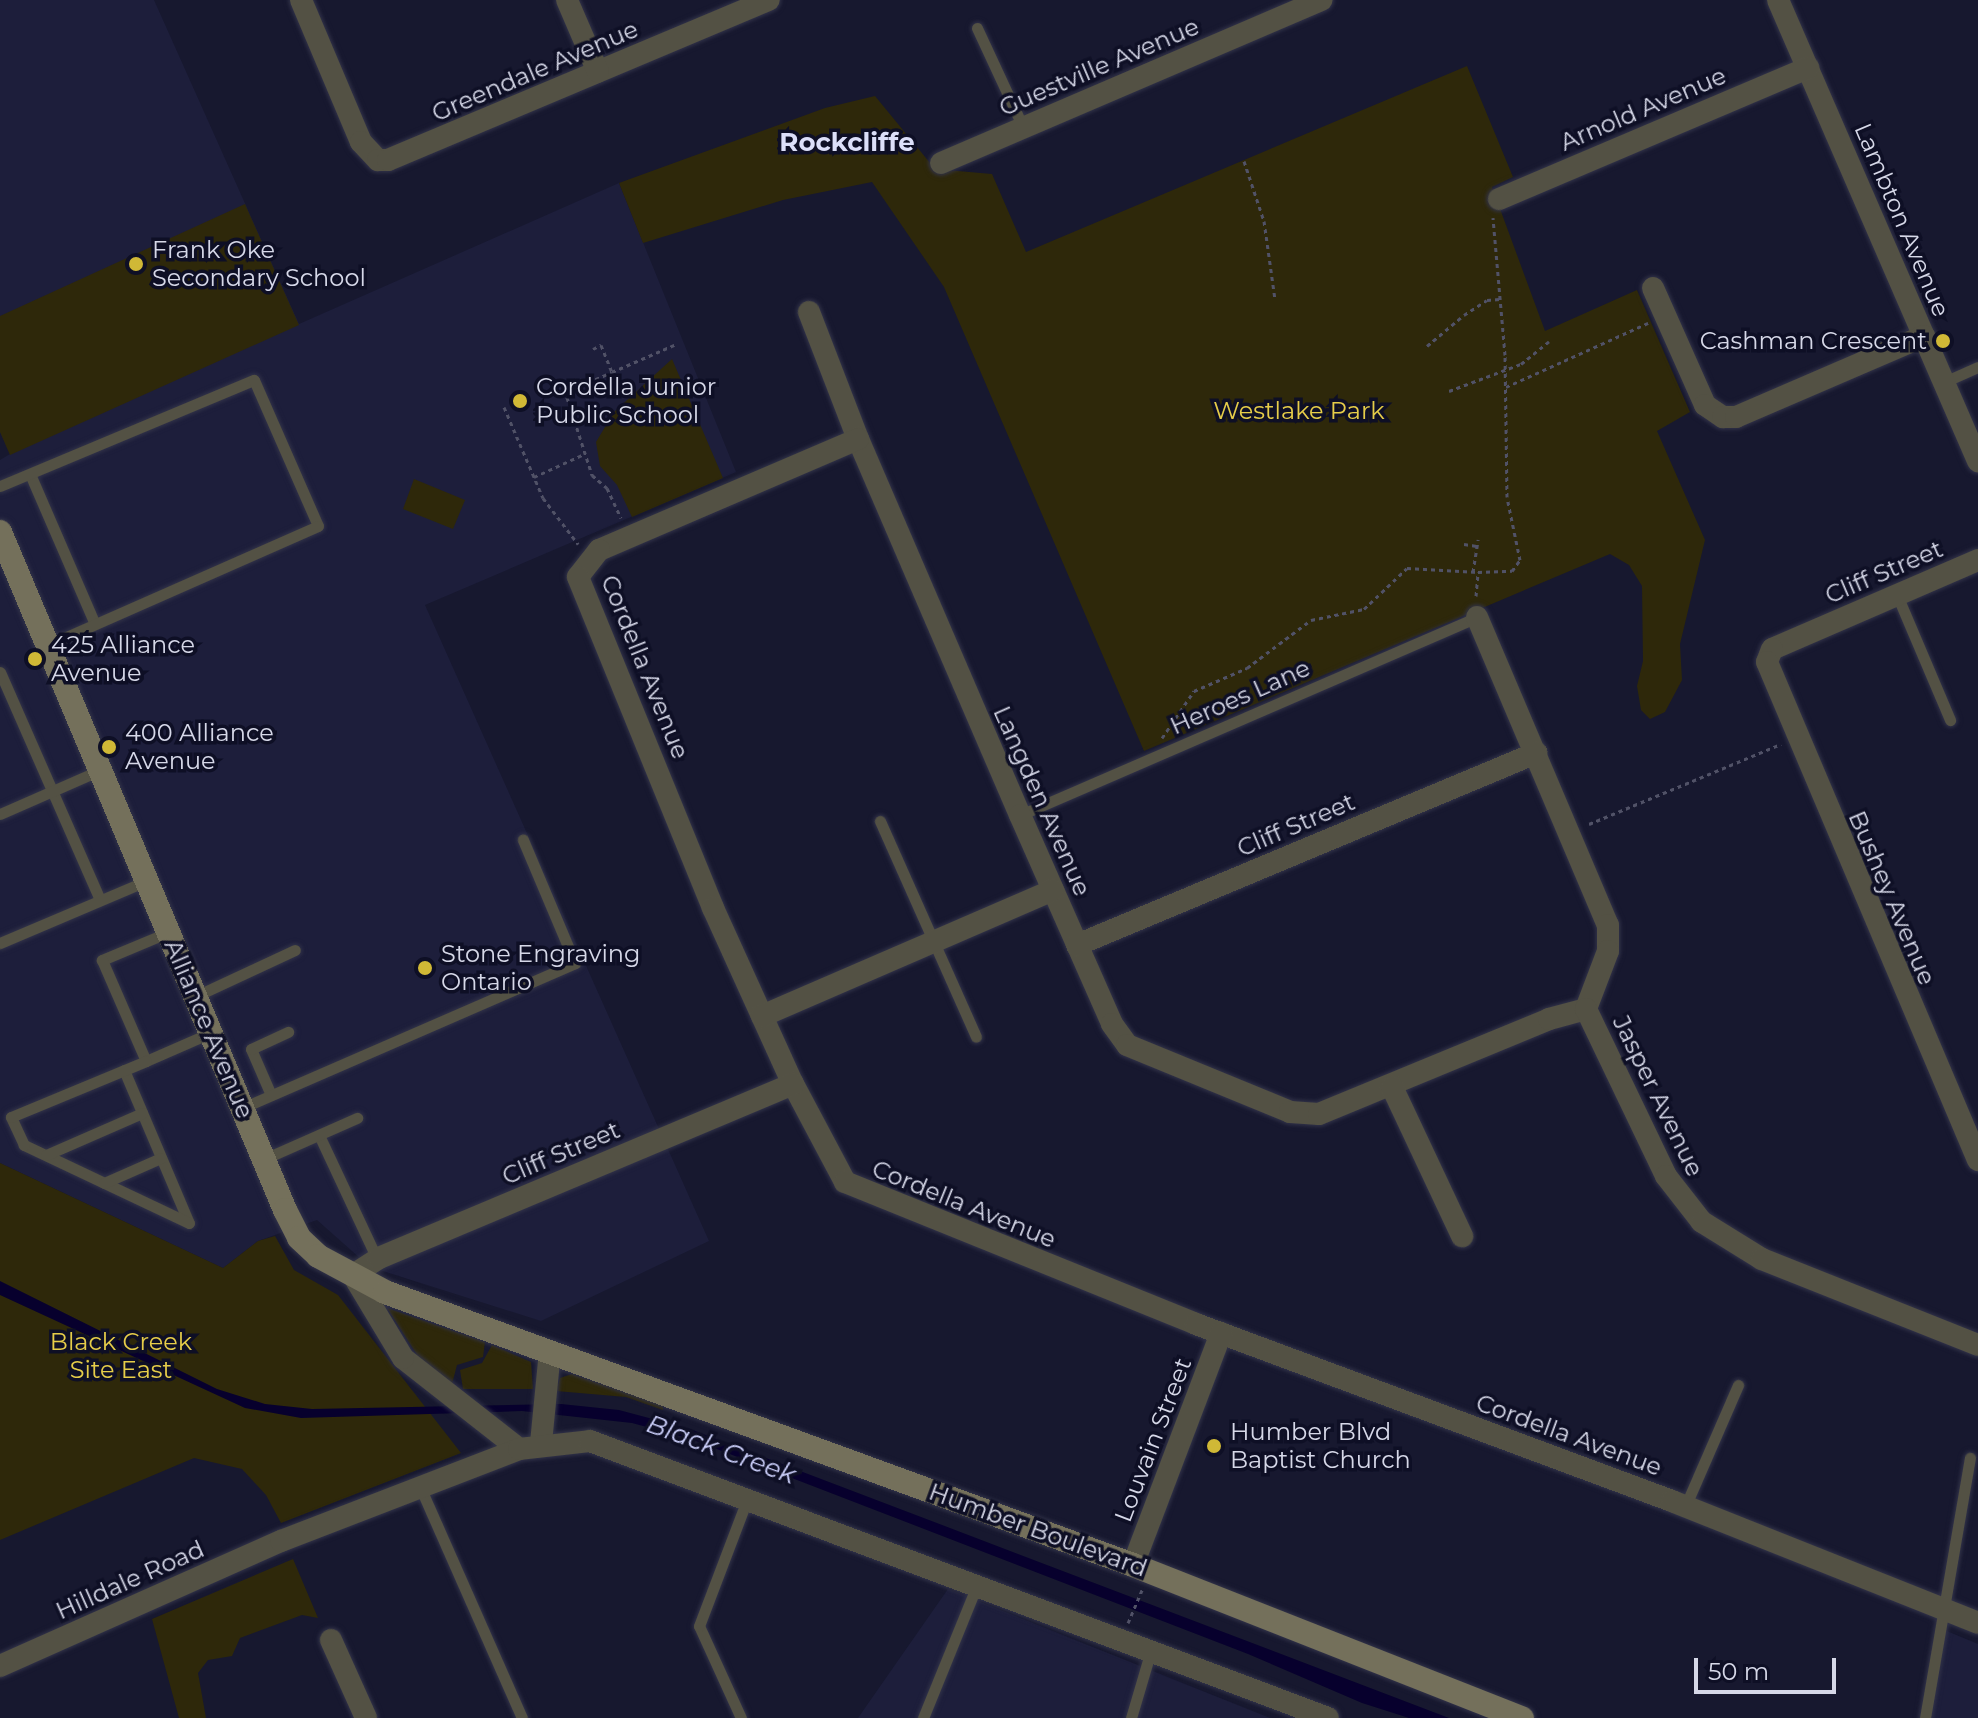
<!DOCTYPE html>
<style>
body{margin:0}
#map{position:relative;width:1978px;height:1718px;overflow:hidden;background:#17182f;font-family:Montserrat,sans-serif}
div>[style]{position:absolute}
.built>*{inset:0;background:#1d1e3b}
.green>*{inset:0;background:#2e280a}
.water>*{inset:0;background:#07002d}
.path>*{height:3px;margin-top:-1.5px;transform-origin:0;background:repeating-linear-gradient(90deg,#515267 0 4px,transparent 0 8px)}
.roads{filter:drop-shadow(0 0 2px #323349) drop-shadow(0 0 2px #323349)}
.lane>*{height:11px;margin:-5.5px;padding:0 5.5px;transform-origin:5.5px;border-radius:5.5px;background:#535144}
.street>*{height:22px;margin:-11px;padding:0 11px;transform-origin:11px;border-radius:11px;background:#535144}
.secondary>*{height:24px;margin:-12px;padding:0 12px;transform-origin:12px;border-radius:12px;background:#74705b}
.dots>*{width:22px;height:22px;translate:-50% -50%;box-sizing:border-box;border:4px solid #0e0f25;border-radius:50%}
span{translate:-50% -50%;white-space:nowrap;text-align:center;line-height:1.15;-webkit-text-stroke:7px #0e0f25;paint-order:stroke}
.street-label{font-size:24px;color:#d6d8e8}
.poi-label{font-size:24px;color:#d6d8e8}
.left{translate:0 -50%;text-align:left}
.right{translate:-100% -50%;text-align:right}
.park-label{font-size:24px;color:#e6cd49}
.neighbourhood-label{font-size:26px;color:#dcdff9;font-weight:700}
.water-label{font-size:26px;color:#cbcffa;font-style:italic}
.scale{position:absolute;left:1694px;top:1658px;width:142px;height:36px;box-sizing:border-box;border:4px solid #d6d8e8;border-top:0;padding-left:10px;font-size:24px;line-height:28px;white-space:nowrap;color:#d6d8e8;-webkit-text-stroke:6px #0e0f25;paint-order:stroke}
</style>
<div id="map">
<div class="built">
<div style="clip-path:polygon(0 0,154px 0,299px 324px,619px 183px,736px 472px,425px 605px,709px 1241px,541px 1321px,370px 1267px,317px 1220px,258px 1241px,223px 1268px,0 1163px,0 460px,10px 454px,0 432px)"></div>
<div style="clip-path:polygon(948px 1589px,1270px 1718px,858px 1718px)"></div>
<div style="clip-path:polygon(1937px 1627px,1978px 1644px,1978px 1718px,1920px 1718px)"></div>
</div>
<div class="green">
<div style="clip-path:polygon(1467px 66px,1513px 177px,1492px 187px,1545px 331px,1637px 290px,1690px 412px,1657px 431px,1705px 540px,1680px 644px,1682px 680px,1665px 712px,1650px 719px,1641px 710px,1637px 686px,1643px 661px,1642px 586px,1629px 565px,1610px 554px,1144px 751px,944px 287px,872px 182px,783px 200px,643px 243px,619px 183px,825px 108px,875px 96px,935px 169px,992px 174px,1026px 252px)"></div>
<div style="clip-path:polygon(245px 204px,299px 325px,10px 455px,0 432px,0 316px)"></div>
<div style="clip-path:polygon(672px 359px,723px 478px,632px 517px,617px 485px,600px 466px,596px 442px,614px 412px)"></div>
<div style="clip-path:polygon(414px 479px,465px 500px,453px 529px,403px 509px)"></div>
<div style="clip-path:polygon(0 1163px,223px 1268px,258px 1241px,275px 1236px,294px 1270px,338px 1295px,461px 1453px,281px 1523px,266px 1495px,242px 1469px,194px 1458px,0 1540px)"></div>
<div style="clip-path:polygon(387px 1308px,485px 1342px,483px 1357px,457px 1365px,452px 1384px,423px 1364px)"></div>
<div style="clip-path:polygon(492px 1345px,531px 1362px,533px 1389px,463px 1389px,460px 1370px,482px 1363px)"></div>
<div style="clip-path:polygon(572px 1374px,663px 1405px,663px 1410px,626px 1397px,556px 1391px,560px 1378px)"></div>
<div style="clip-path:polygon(293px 1559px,318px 1618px,302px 1615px,240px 1638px,232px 1656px,208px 1660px,198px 1673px,206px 1718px,179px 1718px,152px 1619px)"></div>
</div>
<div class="water">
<div style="clip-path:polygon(0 1281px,217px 1389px,265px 1404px,312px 1409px,561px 1404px,619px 1410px,690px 1429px,1449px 1718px,1409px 1718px,1362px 1703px,1248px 1654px,691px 1439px,632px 1423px,522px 1411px,301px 1418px,245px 1408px,0 1295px)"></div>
</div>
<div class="path">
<div style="left:1244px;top:161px;width:63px;rotate:71.6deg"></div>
<div style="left:1264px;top:221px;width:79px;rotate:82deg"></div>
<div style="left:1427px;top:346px;width:48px;rotate:-40deg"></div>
<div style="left:1464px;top:315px;width:27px;rotate:-33deg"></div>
<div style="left:1487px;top:300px;width:13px;rotate:-4deg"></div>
<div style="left:593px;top:349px;width:9px;rotate:-27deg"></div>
<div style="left:601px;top:345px;width:29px;rotate:68deg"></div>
<div style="left:612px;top:372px;width:68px;rotate:-23.5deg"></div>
<div style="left:562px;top:382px;width:98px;rotate:72.1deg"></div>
<div style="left:592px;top:475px;width:20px;rotate:41deg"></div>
<div style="left:607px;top:488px;width:33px;rotate:65deg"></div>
<div style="left:1506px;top:387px;width:156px;rotate:-24.3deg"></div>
<div style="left:1449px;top:391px;width:77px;rotate:-20.6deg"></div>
<div style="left:1521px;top:364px;width:36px;rotate:-39deg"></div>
<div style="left:566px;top:392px;width:50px;rotate:-23.5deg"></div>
<div style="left:504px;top:407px;width:99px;rotate:66.8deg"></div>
<div style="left:543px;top:498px;width:58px;rotate:52.7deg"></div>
<div style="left:534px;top:477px;width:55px;rotate:-24.7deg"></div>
<div style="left:1464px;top:544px;width:13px;rotate:9deg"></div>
<div style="left:1473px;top:572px;width:33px;rotate:-81deg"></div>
<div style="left:1476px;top:596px;width:24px;rotate:-85deg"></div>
<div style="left:1478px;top:572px;width:34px;rotate:-2deg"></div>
<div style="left:1512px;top:571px;width:14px;rotate:-54deg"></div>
<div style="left:1520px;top:560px;width:64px;rotate:-101.7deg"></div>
<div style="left:1507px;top:497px;width:142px;rotate:-90.8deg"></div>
<div style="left:1505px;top:355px;width:138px;rotate:-95deg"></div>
<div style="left:1162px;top:738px;width:57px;rotate:-55.8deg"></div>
<div style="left:1194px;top:691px;width:58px;rotate:-23.5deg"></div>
<div style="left:1247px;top:668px;width:80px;rotate:-36.9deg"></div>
<div style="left:1311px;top:620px;width:54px;rotate:-11.7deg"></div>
<div style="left:1364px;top:609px;width:59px;rotate:-43.6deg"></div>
<div style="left:1407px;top:568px;width:71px;rotate:3.2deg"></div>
<div style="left:1589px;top:824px;width:208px;rotate:-22.6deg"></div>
<div style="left:1128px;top:1623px;width:36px;rotate:-67deg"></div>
</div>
<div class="roads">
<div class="lane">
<div style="left:977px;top:28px;width:109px;rotate:65.1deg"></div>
<div style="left:1944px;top:382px;width:37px;rotate:-24deg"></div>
<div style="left:30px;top:474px;width:163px;rotate:66.6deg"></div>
<div style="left:0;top:486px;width:275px;rotate:-22.7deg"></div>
<div style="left:254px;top:380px;width:159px;rotate:66.3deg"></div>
<div style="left:318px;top:526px;width:295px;rotate:156.2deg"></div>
<div style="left:1897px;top:595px;width:136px;rotate:67deg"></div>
<div style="left:0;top:672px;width:249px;rotate:66.3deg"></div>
<div style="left:0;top:814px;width:109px;rotate:-23.7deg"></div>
<div style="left:1020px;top:815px;width:498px;rotate:-23.4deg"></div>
<div style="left:880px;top:821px;width:236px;rotate:66deg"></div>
<div style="left:169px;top:932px;width:73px;rotate:157.3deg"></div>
<div style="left:102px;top:960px;width:110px;rotate:66.5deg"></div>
<div style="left:146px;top:1061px;width:70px;rotate:-23.6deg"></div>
<div style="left:0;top:943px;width:159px;rotate:-23deg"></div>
<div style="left:196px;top:996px;width:109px;rotate:-24.9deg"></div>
<div style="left:124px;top:1070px;width:166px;rotate:67deg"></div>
<div style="left:189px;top:1223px;width:183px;rotate:-154.7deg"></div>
<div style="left:24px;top:1145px;width:31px;rotate:-115deg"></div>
<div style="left:11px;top:1117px;width:146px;rotate:-22.5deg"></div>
<div style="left:271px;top:1095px;width:50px;rotate:-113.5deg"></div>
<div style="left:251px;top:1049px;width:41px;rotate:-24.7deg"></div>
<div style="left:242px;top:1108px;width:363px;rotate:-23.5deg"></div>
<div style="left:575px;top:963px;width:134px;rotate:-112.9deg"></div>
<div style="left:319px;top:1135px;width:137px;rotate:64.9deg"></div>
<div style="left:46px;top:1155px;width:105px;rotate:-23.6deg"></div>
<div style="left:264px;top:1159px;width:102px;rotate:-23.8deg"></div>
<div style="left:104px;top:1183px;width:62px;rotate:-23.7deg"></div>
<div style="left:421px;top:1489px;width:250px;rotate:66.2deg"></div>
<div style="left:1685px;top:1507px;width:133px;rotate:-66.5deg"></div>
<div style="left:741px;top:1718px;width:101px;rotate:-114.5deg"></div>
<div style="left:699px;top:1626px;width:138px;rotate:-69.2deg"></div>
<div style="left:923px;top:1718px;width:144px;rotate:-67.9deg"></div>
<div style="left:1131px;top:1718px;width:71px;rotate:-73.6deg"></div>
<div style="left:1925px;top:1718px;width:264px;rotate:-80.2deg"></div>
</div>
<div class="street">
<div style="left:301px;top:0;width:154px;rotate:67.1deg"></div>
<div style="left:361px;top:142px;width:25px;rotate:47deg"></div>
<div style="left:378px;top:160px;width:10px"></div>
<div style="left:388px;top:160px;width:413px;rotate:-22.8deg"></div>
<div style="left:567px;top:0;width:78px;rotate:66.7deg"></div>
<div style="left:1778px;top:0;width:503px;rotate:66.55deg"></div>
<div style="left:941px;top:163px;width:414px;rotate:-23.2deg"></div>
<div style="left:1499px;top:199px;width:336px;rotate:-23deg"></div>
<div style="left:1653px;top:288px;width:128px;rotate:66deg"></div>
<div style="left:1705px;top:405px;width:22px;rotate:34deg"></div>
<div style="left:1723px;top:417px;width:13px"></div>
<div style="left:1736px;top:417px;width:205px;rotate:-23.3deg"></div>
<div style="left:809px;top:312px;width:136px;rotate:68.9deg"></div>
<div style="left:858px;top:439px;width:409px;rotate:66.7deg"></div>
<div style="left:1020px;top:815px;width:228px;rotate:66.2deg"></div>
<div style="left:1112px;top:1024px;width:26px;rotate:54deg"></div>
<div style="left:1127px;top:1045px;width:176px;rotate:22.3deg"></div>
<div style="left:1290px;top:1112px;width:29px;rotate:4deg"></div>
<div style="left:1319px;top:1114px;width:249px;rotate:-22.4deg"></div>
<div style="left:1549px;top:1019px;width:38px;rotate:-15deg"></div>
<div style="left:858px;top:439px;width:282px;rotate:156.8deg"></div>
<div style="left:599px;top:550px;width:34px;rotate:128deg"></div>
<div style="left:578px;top:577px;width:357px;rotate:67.8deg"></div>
<div style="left:713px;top:908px;width:193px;rotate:65.6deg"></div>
<div style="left:793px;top:1084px;width:111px;rotate:62deg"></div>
<div style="left:845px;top:1182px;width:379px;rotate:22deg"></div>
<div style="left:1196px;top:1324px;width:508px;rotate:20.4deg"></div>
<div style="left:1672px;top:1501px;width:329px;rotate:21.7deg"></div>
<div style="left:1978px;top:560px;width:224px;rotate:156.6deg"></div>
<div style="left:1772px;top:649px;width:14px;rotate:111deg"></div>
<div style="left:1767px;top:662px;width:541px;rotate:67.04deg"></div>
<div style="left:1477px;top:617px;width:335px;rotate:67deg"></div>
<div style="left:1608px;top:925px;width:26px;rotate:90deg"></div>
<div style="left:1608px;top:951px;width:62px;rotate:110.8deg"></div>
<div style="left:1077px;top:945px;width:498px;rotate:-22.7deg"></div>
<div style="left:1586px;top:1009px;width:185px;rotate:64.4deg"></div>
<div style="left:1666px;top:1176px;width:58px;rotate:52deg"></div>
<div style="left:1702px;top:1222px;width:70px;rotate:31.7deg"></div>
<div style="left:1762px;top:1259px;width:232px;rotate:21.7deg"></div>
<div style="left:762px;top:1016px;width:317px;rotate:-23.4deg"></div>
<div style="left:1392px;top:1087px;width:165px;rotate:64.8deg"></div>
<div style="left:541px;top:1443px;width:91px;rotate:-84.4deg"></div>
<div style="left:519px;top:1449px;width:147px;rotate:-141.9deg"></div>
<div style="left:403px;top:1358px;width:97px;rotate:-121.1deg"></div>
<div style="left:353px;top:1275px;width:31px;rotate:-33deg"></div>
<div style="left:379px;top:1258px;width:449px;rotate:-22.8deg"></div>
<div style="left:1133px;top:1565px;width:248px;rotate:-69.2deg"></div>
<div style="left:331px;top:1640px;width:85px;rotate:65.8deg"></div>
<div style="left:0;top:1666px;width:308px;rotate:-24deg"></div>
<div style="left:281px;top:1541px;width:255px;rotate:-21.1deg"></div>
<div style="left:519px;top:1449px;width:71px;rotate:-6.4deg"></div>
<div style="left:590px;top:1441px;width:788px;rotate:20.57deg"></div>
</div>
<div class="secondary">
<div style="left:0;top:532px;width:735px;rotate:67.2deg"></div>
<div style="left:285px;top:1210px;width:31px;rotate:63deg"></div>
<div style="left:299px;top:1238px;width:26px;rotate:43deg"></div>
<div style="left:318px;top:1256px;width:76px;rotate:28.2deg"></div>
<div style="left:385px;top:1292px;width:796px;rotate:20.05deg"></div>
<div style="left:1133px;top:1565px;width:418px;rotate:21.5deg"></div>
</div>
</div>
<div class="dots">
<div style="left:136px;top:264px;background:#d0b836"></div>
<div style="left:1943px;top:341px;background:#d0b836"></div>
<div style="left:520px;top:401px;background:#d0b836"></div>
<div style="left:35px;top:659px;background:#d0b836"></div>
<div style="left:109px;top:747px;background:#d0b836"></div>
<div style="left:425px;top:968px;background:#d0b836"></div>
<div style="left:1214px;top:1446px;background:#d0b836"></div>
</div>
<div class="street-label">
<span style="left:1099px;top:67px;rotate:-23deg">Guestville Avenue</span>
<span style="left:535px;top:71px;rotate:-23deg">Greendale Avenue</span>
<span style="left:1643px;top:109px;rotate:-23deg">Arnold Avenue</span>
<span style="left:1902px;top:220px;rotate:67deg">Lambton Avenue</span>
<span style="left:1884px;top:572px;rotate:-23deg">Cliff Street</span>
<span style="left:645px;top:667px;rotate:68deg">Cordella Avenue</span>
<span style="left:1240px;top:697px;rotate:-24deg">Heroes Lane</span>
<span style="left:1042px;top:801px;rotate:66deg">Langden Avenue</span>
<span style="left:1296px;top:825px;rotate:-23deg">Cliff Street</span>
<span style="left:1892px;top:898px;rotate:67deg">Bushey Avenue</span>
<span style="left:209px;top:1029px;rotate:67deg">Alliance Avenue</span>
<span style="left:1658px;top:1096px;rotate:64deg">Jasper Avenue</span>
<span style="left:561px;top:1153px;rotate:-23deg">Cliff Street</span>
<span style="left:964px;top:1204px;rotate:22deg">Cordella Avenue</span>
<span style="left:1569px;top:1435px;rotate:20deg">Cordella Avenue</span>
<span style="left:1153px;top:1440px;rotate:-69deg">Louvain Street</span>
<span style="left:1038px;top:1530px;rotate:20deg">Humber Boulevard</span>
<span style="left:130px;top:1580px;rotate:-24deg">Hilldale Road</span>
</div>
<div class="poi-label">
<span class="left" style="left:152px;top:264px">Frank Oke<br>Secondary School</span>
<span class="right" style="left:1927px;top:341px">Cashman Crescent</span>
<span class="left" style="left:536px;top:401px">Cordella Junior<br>Public School</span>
<span class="left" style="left:51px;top:659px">425 Alliance<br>Avenue</span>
<span class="left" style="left:125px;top:747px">400 Alliance<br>Avenue</span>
<span class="left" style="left:441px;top:968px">Stone Engraving<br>Ontario</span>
<span class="left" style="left:1230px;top:1446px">Humber Blvd<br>Baptist Church</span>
</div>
<div class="park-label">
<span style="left:1299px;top:411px">Westlake Park</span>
<span style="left:121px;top:1356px">Black Creek<br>Site East</span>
</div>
<div class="neighbourhood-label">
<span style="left:847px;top:143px">Rockcliffe</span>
</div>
<div class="water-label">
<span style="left:721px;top:1450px;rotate:20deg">Black Creek</span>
</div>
<div class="scale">50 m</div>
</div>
